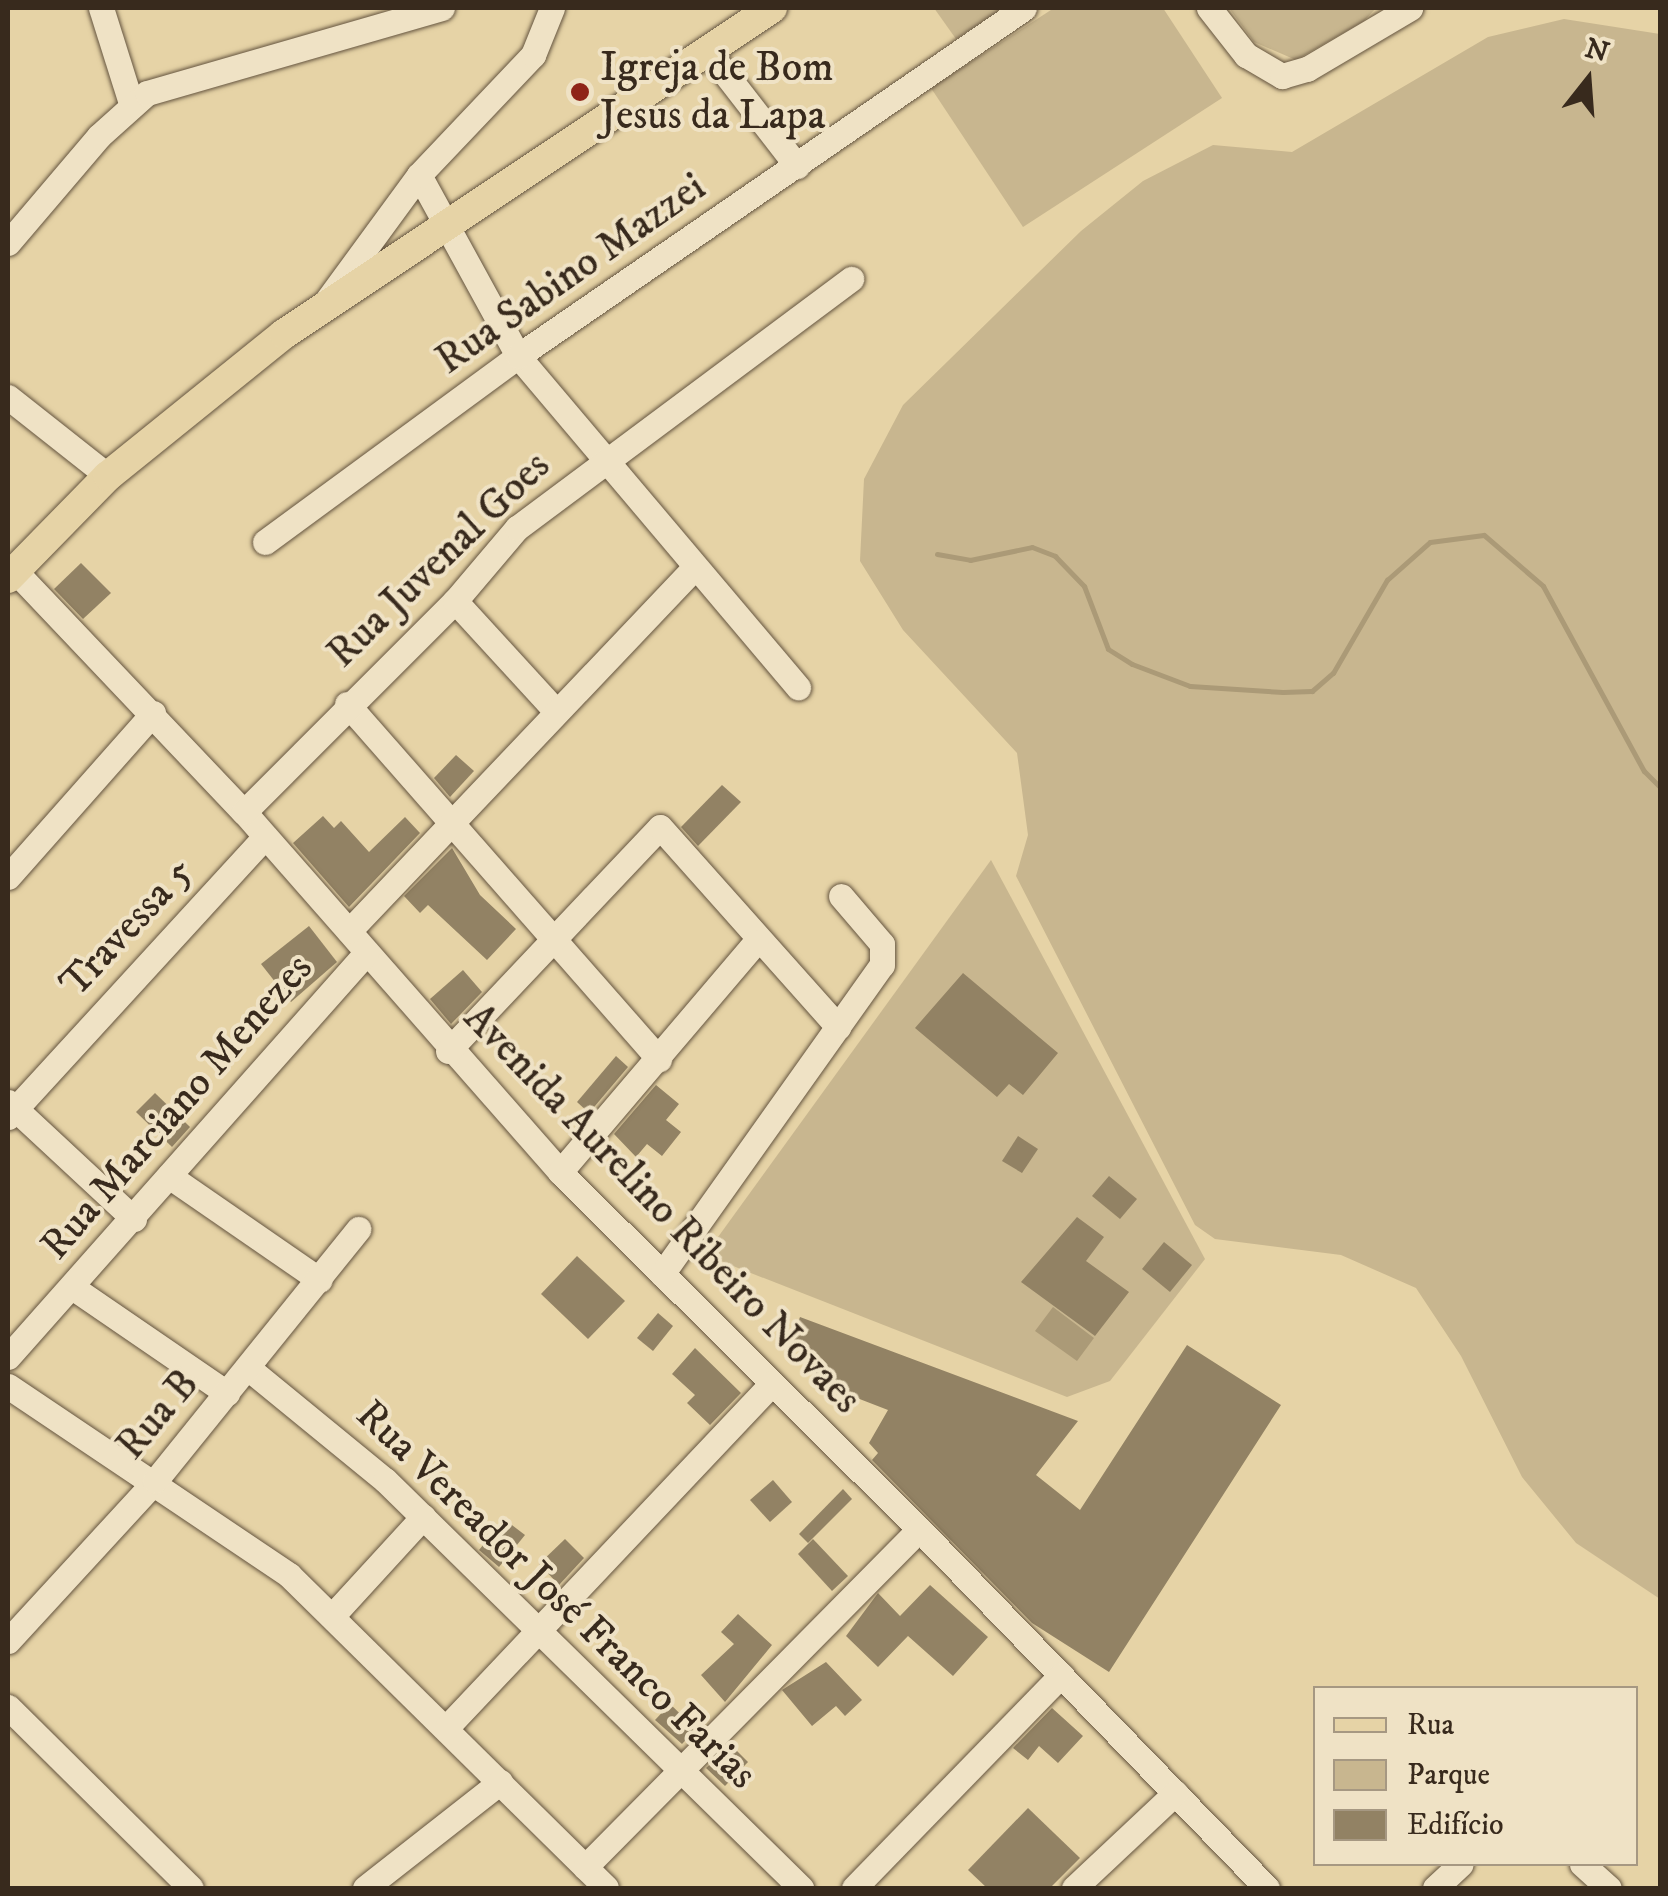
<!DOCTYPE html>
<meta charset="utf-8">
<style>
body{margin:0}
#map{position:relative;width:1668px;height:1896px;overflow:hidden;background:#e6d3a6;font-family:"IM FELL DW Pica",serif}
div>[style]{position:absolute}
.green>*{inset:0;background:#c8b68f}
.water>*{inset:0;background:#ab9a77}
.stream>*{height:5px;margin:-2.5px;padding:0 2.5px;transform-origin:2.5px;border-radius:2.5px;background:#ab9a77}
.building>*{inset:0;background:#928264}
.roads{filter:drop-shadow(0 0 2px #64543f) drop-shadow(0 0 2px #64543f)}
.minor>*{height:25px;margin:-12.5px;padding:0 12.5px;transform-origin:12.5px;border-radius:12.5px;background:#efe2c5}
.major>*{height:30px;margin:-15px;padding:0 15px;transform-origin:15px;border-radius:15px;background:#e6d3a6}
.dots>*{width:28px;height:28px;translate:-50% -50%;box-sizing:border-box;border:5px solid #efe2c5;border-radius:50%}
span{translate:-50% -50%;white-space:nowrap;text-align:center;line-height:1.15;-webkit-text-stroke:8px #efe2c5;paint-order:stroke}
.poi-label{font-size:42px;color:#382a1d}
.left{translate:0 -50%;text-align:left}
.street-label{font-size:42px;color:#382a1d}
.frame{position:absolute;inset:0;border:10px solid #382a1d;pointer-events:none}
.legend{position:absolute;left:1313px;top:1686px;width:325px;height:180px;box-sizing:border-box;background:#efe2c5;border:2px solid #a69882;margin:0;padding:12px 18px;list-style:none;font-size:30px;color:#382a1d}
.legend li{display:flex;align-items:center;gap:20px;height:50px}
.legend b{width:50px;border:2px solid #a69882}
.north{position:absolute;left:1538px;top:30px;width:100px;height:100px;-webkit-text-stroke:8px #efe2c5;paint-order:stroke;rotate:17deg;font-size:28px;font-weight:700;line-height:40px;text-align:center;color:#382a1d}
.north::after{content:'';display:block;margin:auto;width:35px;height:45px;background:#382a1d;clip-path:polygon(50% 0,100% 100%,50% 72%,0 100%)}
</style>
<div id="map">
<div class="green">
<div style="clip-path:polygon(934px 8px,1004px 8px,956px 39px)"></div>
<div style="clip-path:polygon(1054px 8px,1163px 8px,1222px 98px,1023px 227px,931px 88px)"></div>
<div style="clip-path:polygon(1229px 8px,1376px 8px,1364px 21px,1296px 60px,1254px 42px)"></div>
<div style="clip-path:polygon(1564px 19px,1660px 34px,1660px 1599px,1576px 1543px,1522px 1477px,1461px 1356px,1416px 1288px,1341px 1255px,1215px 1239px,1195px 1225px,1016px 876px,1028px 835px,1017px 753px,903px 630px,860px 561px,864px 479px,903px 405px,1081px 231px,1143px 181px,1213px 145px,1292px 152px,1488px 37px)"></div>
<div style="clip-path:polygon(991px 860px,1205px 1259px,1110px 1381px,1067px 1397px,705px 1255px)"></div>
</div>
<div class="water">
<div style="clip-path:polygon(1053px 1307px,1094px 1338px,1077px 1361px,1035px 1331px)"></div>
</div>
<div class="stream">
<div style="left:937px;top:554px;width:34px;rotate:10deg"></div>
<div style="left:970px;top:560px;width:63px;rotate:-11.8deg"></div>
<div style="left:1032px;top:547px;width:25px;rotate:21deg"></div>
<div style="left:1055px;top:556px;width:42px;rotate:46deg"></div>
<div style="left:1084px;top:586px;width:67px;rotate:69.1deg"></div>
<div style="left:1108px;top:649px;width:28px;rotate:32deg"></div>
<div style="left:1132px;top:664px;width:62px;rotate:20.8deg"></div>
<div style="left:1190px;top:686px;width:93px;rotate:3.7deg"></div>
<div style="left:1283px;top:692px;width:29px;rotate:-2deg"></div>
<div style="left:1312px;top:691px;width:28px;rotate:-41deg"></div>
<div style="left:1333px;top:673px;width:108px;rotate:-59.9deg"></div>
<div style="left:1387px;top:580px;width:57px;rotate:-41.5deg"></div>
<div style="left:1430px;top:542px;width:54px;rotate:-7.4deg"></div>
<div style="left:1484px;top:535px;width:78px;rotate:40.8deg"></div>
<div style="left:1543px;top:586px;width:211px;rotate:61.4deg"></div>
<div style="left:1644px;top:771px;width:23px;rotate:45deg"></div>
</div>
<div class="building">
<div style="clip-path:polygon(81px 563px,111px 593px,83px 619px,54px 589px)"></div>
<div style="clip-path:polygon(456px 755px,474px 771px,450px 797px,434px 778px)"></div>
<div style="clip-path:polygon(722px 785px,741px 802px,698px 846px,681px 827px)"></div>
<div style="clip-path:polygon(323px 816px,334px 828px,341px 821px,369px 852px,405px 817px,420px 833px,349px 907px,293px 843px)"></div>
<div style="clip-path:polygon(452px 848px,480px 895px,516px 929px,487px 960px,428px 905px,420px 913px,404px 896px)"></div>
<div style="clip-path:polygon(309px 926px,337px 962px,291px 1002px,261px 964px)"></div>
<div style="clip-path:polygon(463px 970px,482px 992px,451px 1024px,430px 999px)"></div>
<div style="clip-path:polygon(963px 973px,1058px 1053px,1023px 1095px,1009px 1084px,997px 1097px,915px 1028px)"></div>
<div style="clip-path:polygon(616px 1056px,628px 1067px,589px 1113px,577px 1102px)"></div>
<div style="clip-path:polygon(656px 1085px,679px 1104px,666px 1120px,681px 1132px,662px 1156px,647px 1144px,636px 1157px,614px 1134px)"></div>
<div style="clip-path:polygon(155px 1093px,190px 1127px,172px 1147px,136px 1112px)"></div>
<div style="clip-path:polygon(1018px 1136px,1038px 1149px,1022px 1173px,1002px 1161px)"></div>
<div style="clip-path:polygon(1109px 1176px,1137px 1199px,1120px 1219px,1092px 1196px)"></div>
<div style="clip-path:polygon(1077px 1217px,1104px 1237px,1086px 1261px,1129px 1292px,1095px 1336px,1021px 1282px)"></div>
<div style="clip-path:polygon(1164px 1242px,1192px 1265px,1170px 1292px,1142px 1269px)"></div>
<div style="clip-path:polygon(577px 1256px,625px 1301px,588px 1339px,541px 1294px)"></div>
<div style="clip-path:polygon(658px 1313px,673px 1326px,653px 1351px,637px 1338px)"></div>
<div style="clip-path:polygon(800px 1317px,1078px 1421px,1036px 1475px,1080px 1510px,1187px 1345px,1281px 1405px,1109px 1672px,1032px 1623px,872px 1460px,878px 1453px,869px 1443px,888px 1410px,813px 1381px,821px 1358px,789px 1346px)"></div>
<div style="clip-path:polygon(695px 1348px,741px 1393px,710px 1425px,687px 1403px,695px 1395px,672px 1374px)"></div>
<div style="clip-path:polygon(773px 1480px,792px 1502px,770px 1522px,750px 1500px)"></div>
<div style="clip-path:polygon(843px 1489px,852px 1499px,808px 1543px,799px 1534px)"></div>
<div style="clip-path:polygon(504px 1519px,525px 1535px,499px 1567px,479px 1550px)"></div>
<div style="clip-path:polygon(565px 1539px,584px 1558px,559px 1585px,539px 1564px)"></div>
<div style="clip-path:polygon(813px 1539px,848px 1576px,832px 1591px,798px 1554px)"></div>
<div style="clip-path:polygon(930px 1585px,988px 1637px,953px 1676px,908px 1636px,878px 1667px,846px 1636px,878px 1593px,900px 1616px)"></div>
<div style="clip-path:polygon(738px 1614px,772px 1645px,725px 1702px,701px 1675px,734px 1644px,721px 1632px)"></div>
<div style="clip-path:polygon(826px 1662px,862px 1700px,845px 1716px,836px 1706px,812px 1726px,782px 1690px)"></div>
<div style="clip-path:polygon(670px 1704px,696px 1729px,682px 1744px,655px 1720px)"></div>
<div style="clip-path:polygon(1052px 1708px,1083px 1736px,1058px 1763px,1039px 1746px,1028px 1760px,1013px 1748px)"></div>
<div style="clip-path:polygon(731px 1745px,748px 1762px,725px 1786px,706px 1768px)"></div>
<div style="clip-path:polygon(1028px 1808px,1080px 1858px,1050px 1888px,987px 1888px,968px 1870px)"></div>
</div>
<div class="roads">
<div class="minor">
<div style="left:101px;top:8px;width:100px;rotate:72.5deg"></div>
<div style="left:1209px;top:8px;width:60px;rotate:51.8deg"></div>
<div style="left:1246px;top:55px;width:42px;rotate:30.3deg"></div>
<div style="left:1282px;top:76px;width:26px;rotate:-16deg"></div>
<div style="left:1307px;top:69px;width:120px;rotate:-30.6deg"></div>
<div style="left:707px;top:50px;width:147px;rotate:52.2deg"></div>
<div style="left:419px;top:175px;width:206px;rotate:61.3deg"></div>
<div style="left:518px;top:356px;width:434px;rotate:49.8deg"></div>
<div style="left:8px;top:243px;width:140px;rotate:-49.6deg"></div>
<div style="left:99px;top:136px;width:64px;rotate:-41.9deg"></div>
<div style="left:147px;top:93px;width:307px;rotate:-16.1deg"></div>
<div style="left:326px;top:302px;width:157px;rotate:-53.8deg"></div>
<div style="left:419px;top:175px;width:166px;rotate:-46.5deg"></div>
<div style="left:533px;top:55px;width:51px;rotate:-68deg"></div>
<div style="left:8px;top:397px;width:127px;rotate:38.3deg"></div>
<div style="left:265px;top:542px;width:314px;rotate:-36.3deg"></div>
<div style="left:518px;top:356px;width:614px;rotate:-34.52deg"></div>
<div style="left:15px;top:571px;width:332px;rotate:46.5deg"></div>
<div style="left:244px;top:812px;width:479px;rotate:48.7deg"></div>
<div style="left:560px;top:1172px;width:506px;rotate:44.84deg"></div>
<div style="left:919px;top:1529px;width:500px;rotate:45.9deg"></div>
<div style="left:455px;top:601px;width:147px;rotate:47.5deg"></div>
<div style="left:347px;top:704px;width:473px;rotate:48.7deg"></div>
<div style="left:244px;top:812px;width:298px;rotate:-45deg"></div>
<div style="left:455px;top:601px;width:96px;rotate:-49.7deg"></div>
<div style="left:517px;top:528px;width:417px;rotate:-36.7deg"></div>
<div style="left:8px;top:877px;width:219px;rotate:-48.5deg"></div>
<div style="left:349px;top:931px;width:502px;rotate:-46.45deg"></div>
<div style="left:448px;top:1051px;width:308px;rotate:-46.6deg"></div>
<div style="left:660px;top:827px;width:268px;rotate:48.3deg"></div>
<div style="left:8px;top:1102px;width:172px;rotate:42.9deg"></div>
<div style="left:8px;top:1117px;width:380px;rotate:-47.5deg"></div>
<div style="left:560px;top:1172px;width:302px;rotate:-49.6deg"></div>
<div style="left:169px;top:1176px;width:183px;rotate:34.6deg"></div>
<div style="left:662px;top:1274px;width:379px;rotate:-54.6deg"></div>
<div style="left:882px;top:965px;width:21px;rotate:-90deg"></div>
<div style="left:882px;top:944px;width:63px;rotate:-130.5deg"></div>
<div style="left:72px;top:1287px;width:188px;rotate:34.4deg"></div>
<div style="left:8px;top:1357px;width:540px;rotate:-48.45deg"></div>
<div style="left:248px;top:1368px;width:177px;rotate:39.3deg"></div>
<div style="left:385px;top:1480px;width:583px;rotate:44.44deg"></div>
<div style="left:8px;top:1386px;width:339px;rotate:33.9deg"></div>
<div style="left:289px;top:1575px;width:445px;rotate:44.6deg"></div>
<div style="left:334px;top:1614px;width:132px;rotate:-47.5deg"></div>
<div style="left:8px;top:1641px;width:217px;rotate:-47.4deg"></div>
<div style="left:155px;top:1481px;width:324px;rotate:-51.1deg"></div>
<div style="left:8px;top:1707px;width:257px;rotate:44.7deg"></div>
<div style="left:447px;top:1727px;width:473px;rotate:-46.6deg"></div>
<div style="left:1582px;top:1864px;width:36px;rotate:42deg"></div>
<div style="left:585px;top:1867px;width:475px;rotate:-45.3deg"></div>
<div style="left:365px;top:1888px;width:172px;rotate:-38.1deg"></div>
<div style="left:854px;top:1888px;width:297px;rotate:-45.8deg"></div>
<div style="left:1074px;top:1888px;width:139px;rotate:-43.2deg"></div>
<div style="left:1435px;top:1888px;width:35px;rotate:-43deg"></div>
</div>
<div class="major">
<div style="left:8px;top:578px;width:143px;rotate:-45.6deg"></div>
<div style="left:108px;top:476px;width:226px;rotate:-38.9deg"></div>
<div style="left:284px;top:334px;width:587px;rotate:-33.74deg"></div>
</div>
</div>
<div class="dots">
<div style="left:580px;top:92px;background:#8f2418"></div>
</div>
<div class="poi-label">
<span class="left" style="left:600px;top:92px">Igreja de Bom<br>Jesus da Lapa</span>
</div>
<div class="street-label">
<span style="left:571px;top:274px;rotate:-35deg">Rua Sabino Mazzei</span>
<span style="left:439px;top:560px;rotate:-44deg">Rua Juvenal Goes</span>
<span style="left:127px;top:928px;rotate:-47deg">Travessa 5</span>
<span style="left:177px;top:1107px;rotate:-49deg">Rua Marciano Menezes</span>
<span style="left:662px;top:1209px;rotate:46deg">Avenida Aurelino Ribeiro Novaes</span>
<span style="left:158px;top:1415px;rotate:-50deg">Rua B</span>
<span style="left:556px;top:1595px;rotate:44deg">Rua Vereador José Franco Farias</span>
</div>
<div class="frame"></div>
<ul class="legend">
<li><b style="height:12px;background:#e6d3a6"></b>Rua</li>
<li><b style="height:28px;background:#c8b68f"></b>Parque</li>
<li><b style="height:28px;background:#928264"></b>Edifício</li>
</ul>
<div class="north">N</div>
</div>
